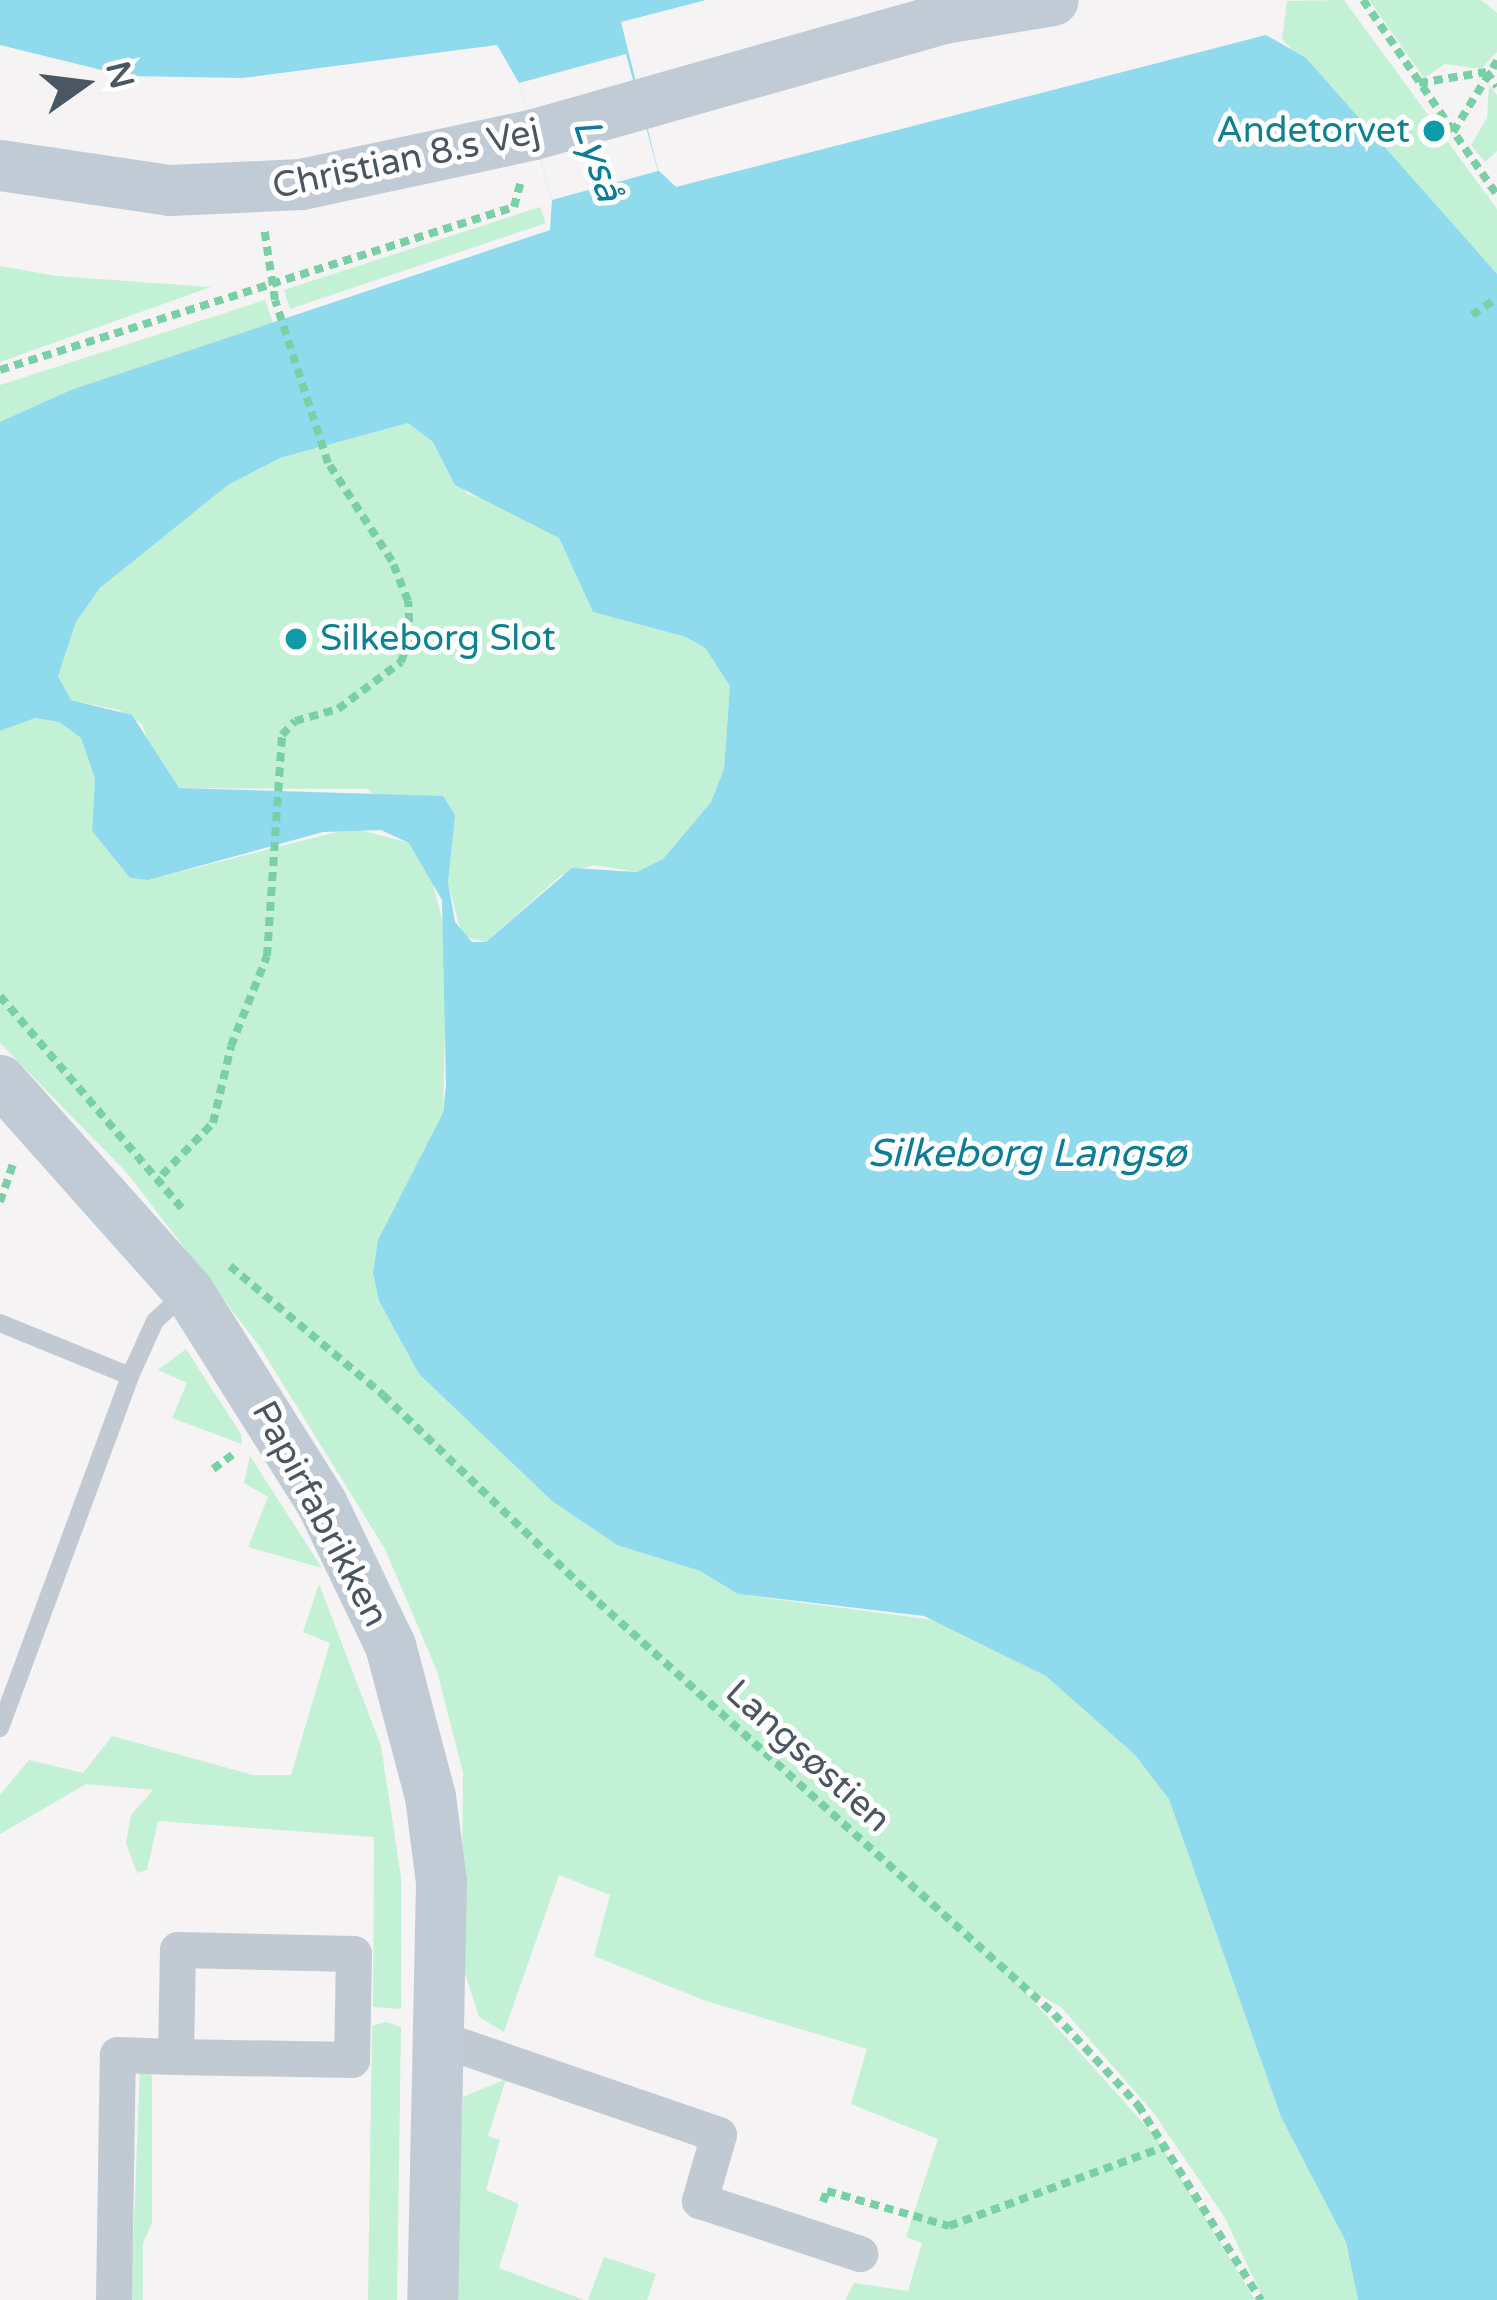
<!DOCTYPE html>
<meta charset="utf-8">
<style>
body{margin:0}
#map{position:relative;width:1497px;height:2300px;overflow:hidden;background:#f5f3f3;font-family:"Varela Round",sans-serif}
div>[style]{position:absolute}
.green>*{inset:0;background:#c3f1d5}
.water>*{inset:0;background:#90daee}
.pier>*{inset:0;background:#f5f3f3}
.path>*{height:8px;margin-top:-4px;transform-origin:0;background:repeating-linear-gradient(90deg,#7ad0a6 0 9px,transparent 0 15px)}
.lane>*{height:18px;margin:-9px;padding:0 9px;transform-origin:9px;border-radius:9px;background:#c1cad2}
.street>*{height:36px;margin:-18px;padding:0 18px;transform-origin:18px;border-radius:18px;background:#c1cad2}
.secondary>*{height:51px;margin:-25.5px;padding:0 25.5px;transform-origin:25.5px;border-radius:25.5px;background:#c1cbd6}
.dots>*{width:33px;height:33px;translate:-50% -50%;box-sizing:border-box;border:6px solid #fff;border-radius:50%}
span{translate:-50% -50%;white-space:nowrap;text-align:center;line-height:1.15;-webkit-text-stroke:10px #fff;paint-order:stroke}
.culture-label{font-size:36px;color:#0d838f}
.right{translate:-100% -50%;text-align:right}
.left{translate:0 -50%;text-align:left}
.street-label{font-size:36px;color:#4a5661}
.water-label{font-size:39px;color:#0c7c9b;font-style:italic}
.north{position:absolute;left:24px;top:24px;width:120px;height:120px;-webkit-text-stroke:9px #fff;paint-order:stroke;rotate:76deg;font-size:33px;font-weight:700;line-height:48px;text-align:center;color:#4a5661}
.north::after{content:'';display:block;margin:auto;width:42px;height:54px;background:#4a5661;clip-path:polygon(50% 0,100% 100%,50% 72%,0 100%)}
</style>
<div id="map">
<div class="green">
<div style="clip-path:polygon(1344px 0,1497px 209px,1497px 274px,1282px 39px,1287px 1px)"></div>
<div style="clip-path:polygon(1369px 0,1481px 0,1497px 13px,1497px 52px,1481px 69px,1445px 64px,1424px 78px)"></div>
<div style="clip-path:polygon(1489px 85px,1497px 95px,1497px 151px,1485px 162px,1471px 145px,1487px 118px)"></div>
<div style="clip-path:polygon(540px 207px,546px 223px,290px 309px,284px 290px)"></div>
<div style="clip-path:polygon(0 266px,57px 276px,211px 287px,0 362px)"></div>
<div style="clip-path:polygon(265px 300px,273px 323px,0 422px,0 385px)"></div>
<div style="clip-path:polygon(408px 423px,433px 442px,467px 494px,506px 505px,559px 538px,593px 612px,686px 637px,705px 648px,730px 686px,724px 769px,711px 802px,663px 859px,637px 872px,594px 865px,560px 876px,486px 942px,462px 936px,448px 882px,368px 789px,179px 788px,156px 763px,142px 724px,119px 710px,71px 700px,58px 676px,76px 622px,100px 588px,228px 485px,280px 458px)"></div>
<div style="clip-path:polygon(34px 718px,59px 722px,81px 738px,95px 779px,92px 831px,130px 878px,148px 880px,353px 828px,409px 843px,428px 865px,447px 939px,443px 1113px,373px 1273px,379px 1301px,419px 1374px,552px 1501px,617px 1545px,700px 1571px,738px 1594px,941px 1621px,1046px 1676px,1135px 1755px,1170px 1799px,1281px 2117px,1346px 2242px,1358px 2300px,1264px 2300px,1225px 2218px,1153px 2112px,1061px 2007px,1015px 1981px,1156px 2137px,1255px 2300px,845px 2300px,854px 2283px,908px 2291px,922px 2243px,906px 2237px,938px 2139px,851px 2104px,867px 2049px,706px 2001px,594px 1956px,610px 1895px,559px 1875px,504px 2032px,479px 2017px,461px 1961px,463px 1773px,437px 1671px,385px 1549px,260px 1347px,128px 1174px,0 1043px,0 731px)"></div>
<div style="clip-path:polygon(186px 1349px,241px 1434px,242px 1444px,172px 1418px,187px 1383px,158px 1370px)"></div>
<div style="clip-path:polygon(250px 1456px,322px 1568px,248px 1547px,268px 1497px,244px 1483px)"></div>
<div style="clip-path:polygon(319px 1584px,381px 1746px,401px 1877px,401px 2009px,373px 2007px,374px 1837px,158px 1821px,147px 1870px,137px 1873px,126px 1843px,131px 1815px,153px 1790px,86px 1784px,0 1834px,0 1795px,29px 1760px,83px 1773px,112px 1736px,253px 1775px,291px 1775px,330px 1643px,303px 1632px)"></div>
<div style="clip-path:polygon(386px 2022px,401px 2027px,397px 2300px,368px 2300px,372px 2026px)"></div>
<div style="clip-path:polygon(140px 2065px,152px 2076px,152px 2223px,143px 2243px,143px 2300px,131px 2300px)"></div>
<div style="clip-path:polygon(506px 2079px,488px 2136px,500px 2140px,486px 2190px,519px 2204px,499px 2268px,584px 2300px,456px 2300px,463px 2097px)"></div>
<div style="clip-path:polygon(604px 2257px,656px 2274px,647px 2300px,588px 2300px)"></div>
</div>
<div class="water">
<div style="clip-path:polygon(evenodd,0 0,706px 0,621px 22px,658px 170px,676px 187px,1266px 35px,1306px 58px,1497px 274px,1497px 2300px,1358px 2300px,1346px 2242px,1281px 2117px,1169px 1799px,1135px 1755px,1046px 1676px,924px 1616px,738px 1594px,700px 1571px,617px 1545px,552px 1501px,419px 1374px,379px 1301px,373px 1273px,378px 1240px,443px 1113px,446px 1085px,442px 900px,409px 843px,381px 830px,323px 832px,148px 880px,130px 878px,92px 831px,95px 779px,81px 738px,59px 722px,35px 718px,0 731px,0 422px,71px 390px,550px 230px,552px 200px,519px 83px,497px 45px,243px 78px,126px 76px,0 45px,0 0,408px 423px,433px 442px,455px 485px,559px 538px,593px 612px,686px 637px,705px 648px,730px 686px,724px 769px,711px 802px,663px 859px,637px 872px,572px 868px,486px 942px,472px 942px,455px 922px,448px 882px,455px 815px,443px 796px,179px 788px,132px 715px,71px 700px,58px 676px,76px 622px,100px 588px,228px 485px,280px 458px,408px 423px)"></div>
</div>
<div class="pier">
<div style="clip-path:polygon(626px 54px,658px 171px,552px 200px,519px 83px)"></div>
</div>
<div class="path">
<div style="left:1363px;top:0;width:237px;rotate:55.5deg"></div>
<div style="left:1419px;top:83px;width:68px;rotate:-9.3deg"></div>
<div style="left:1486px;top:72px;width:18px;rotate:52deg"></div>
<div style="left:1453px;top:132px;width:84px;rotate:-58.2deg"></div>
<div style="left:1472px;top:315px;width:30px;rotate:-34deg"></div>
<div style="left:0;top:370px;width:539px;rotate:-17.59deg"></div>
<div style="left:514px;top:207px;width:24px;rotate:-75deg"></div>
<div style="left:0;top:996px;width:279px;rotate:49.4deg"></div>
<div style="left:162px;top:1175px;width:73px;rotate:-45.6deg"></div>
<div style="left:213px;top:1123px;width:79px;rotate:-76.8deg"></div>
<div style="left:231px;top:1046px;width:97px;rotate:-68.2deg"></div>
<div style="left:267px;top:956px;width:222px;rotate:-86.1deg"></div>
<div style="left:282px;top:735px;width:19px;rotate:-47deg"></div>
<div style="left:295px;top:721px;width:45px;rotate:-15.6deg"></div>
<div style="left:338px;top:709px;width:79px;rotate:-36.7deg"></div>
<div style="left:401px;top:662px;width:27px;rotate:-70deg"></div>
<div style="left:410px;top:637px;width:36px;rotate:-93deg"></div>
<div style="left:408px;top:601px;width:43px;rotate:-111.8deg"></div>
<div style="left:392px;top:561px;width:117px;rotate:-123.1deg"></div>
<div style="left:328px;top:463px;width:171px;rotate:-108deg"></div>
<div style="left:275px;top:300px;width:74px;rotate:-98.6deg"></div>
<div style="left:0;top:1202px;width:40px;rotate:-71.1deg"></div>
<div style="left:230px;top:1266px;width:200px;rotate:40.1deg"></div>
<div style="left:383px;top:1395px;width:298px;rotate:43.9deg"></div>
<div style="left:598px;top:1602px;width:615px;rotate:42.1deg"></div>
<div style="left:1054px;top:2014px;width:124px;rotate:47.3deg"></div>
<div style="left:1138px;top:2105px;width:231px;rotate:57.8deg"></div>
<div style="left:213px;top:1469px;width:27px;rotate:-36deg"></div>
<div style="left:823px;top:2202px;width:12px;rotate:-70deg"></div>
<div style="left:827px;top:2191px;width:127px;rotate:16deg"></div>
<div style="left:949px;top:2226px;width:232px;rotate:-20.2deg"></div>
</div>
<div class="lane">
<div style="left:0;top:1323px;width:140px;rotate:22.2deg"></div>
<div style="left:0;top:1728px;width:375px;rotate:-69.7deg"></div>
<div style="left:130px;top:1376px;width:60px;rotate:-65.6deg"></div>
<div style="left:155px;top:1321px;width:40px;rotate:-43deg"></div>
</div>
<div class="street">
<div style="left:440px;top:2039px;width:295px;rotate:19deg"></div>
<div style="left:719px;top:2135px;width:69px;rotate:106.1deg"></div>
<div style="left:700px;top:2201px;width:169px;rotate:18.3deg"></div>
<div style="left:114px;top:2300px;width:245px;rotate:-89.1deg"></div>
<div style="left:118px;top:2055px;width:58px;rotate:2deg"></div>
<div style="left:176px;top:2057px;width:176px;rotate:1deg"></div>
<div style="left:352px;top:2060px;width:106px;rotate:-88.9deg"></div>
<div style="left:354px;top:1954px;width:176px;rotate:-178.7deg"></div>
<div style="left:178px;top:1950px;width:107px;rotate:91.1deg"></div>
</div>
<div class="secondary">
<div style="left:0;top:165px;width:172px;rotate:8.4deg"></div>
<div style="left:170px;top:190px;width:131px;rotate:-2.6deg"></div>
<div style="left:301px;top:184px;width:238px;rotate:-12.1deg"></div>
<div style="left:534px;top:134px;width:425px;rotate:-15.8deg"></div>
<div style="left:943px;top:18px;width:111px;rotate:-9.3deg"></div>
<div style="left:0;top:1080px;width:283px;rotate:48.3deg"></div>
<div style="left:188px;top:1291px;width:252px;rotate:57.8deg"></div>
<div style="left:322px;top:1504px;width:157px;rotate:64.3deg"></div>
<div style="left:390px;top:1645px;width:156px;rotate:75.2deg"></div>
<div style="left:430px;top:1796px;width:87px;rotate:82.7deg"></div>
<div style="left:441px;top:1882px;width:418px;rotate:91.2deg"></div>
</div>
<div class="dots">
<div style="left:1434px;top:131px;background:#0f9aa8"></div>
<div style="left:296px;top:639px;background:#0f9aa8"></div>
</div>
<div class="culture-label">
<span class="right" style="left:1410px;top:131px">Andetorvet</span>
<span class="left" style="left:320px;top:639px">Silkeborg Slot</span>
</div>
<div class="street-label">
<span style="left:406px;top:159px;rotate:-12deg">Christian 8.s Vej</span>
<span style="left:320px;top:1514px;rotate:62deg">Papirfabrikken</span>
<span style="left:808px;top:1756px;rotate:42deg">Langsøstien</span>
</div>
<div class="water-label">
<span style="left:597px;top:160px;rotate:72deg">Lyså</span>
<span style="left:1027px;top:1154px">Silkeborg Langsø</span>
</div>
<div class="north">N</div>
</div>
